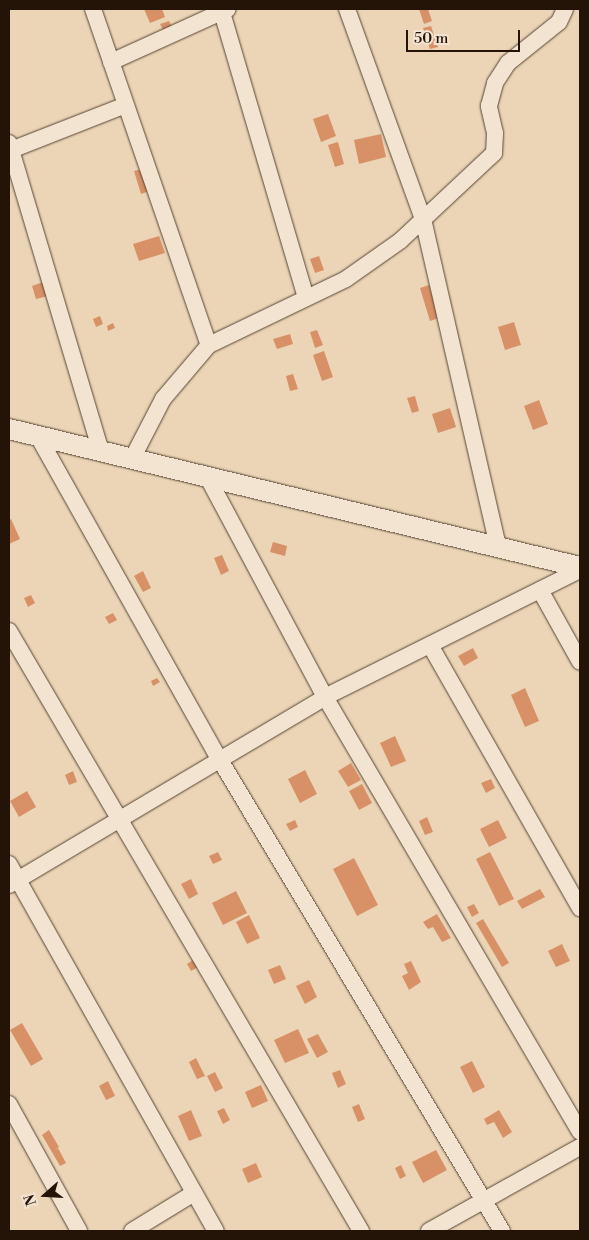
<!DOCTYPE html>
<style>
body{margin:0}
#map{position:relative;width:589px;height:1240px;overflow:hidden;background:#ebd5b6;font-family:"Libre Bodoni",serif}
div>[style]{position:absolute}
.building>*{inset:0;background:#d89167}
.roads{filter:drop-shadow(0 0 1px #564433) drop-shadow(0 0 1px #564433)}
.minor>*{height:16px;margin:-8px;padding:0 8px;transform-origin:8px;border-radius:8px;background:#f2e4d0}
.tertiary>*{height:20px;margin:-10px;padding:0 10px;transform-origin:10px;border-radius:10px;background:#f2e4d0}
span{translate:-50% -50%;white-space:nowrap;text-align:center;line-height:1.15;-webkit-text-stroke:4.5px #f2e4d0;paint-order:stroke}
.frame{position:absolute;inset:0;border:10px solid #241407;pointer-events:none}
.north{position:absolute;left:20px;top:1170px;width:50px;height:50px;-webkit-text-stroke:4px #f2e4d0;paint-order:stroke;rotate:251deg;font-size:14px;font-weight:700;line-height:20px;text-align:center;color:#241407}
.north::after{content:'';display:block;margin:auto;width:18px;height:22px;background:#241407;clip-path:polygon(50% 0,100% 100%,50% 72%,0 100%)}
.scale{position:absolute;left:406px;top:30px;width:114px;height:22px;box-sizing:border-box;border:2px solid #241407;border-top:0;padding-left:6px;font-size:15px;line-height:18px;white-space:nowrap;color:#241407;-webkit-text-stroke:4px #f2e4d0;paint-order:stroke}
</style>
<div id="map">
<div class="building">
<div style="clip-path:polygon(144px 9px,162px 9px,165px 17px,150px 23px)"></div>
<div style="clip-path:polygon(419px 9px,428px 9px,432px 21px,424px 24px)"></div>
<div style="clip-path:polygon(169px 21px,172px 27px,163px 30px,160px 24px)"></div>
<div style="clip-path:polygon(431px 26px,438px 47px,430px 49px,423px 28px)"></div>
<div style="clip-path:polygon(328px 114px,336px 136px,321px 142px,313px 119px)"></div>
<div style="clip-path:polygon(381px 134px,386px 157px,359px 164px,354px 140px)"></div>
<div style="clip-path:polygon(338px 142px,344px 164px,335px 167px,328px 145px)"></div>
<div style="clip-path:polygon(142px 169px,149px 191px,141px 194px,134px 171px)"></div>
<div style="clip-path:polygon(159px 236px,165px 253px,139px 261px,133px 244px)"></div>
<div style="clip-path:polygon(319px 256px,324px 270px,315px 273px,310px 259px)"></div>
<div style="clip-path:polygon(43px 282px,48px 296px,36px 299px,32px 286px)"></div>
<div style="clip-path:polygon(429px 285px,439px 318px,430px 321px,420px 288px)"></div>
<div style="clip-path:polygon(100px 316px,103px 324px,96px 327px,93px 319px)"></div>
<div style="clip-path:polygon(514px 322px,521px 345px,505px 350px,498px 327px)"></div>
<div style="clip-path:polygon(113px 323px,115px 328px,108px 331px,107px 326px)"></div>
<div style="clip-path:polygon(317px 330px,323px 345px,315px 348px,310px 332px)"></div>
<div style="clip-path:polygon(290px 334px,293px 344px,277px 349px,273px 339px)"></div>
<div style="clip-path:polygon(324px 351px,333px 377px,322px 381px,313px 355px)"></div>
<div style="clip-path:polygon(293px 374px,298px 389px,290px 391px,286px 376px)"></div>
<div style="clip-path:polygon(415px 396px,419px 411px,412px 413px,407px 398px)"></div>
<div style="clip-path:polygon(539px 400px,548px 424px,533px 430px,524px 406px)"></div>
<div style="clip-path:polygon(450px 408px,456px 427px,438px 433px,432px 414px)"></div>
<div style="clip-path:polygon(11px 519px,20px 539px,9px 544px,9px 520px)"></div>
<div style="clip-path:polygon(273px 542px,287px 546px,285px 556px,270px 552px)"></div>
<div style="clip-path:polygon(222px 555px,229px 571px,221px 575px,214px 558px)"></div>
<div style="clip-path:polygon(143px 571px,151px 588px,143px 592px,134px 576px)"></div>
<div style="clip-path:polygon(31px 595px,35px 603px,28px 607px,24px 598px)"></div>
<div style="clip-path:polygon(113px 613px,117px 620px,109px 624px,105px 617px)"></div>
<div style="clip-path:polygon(473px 648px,478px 658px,464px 666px,458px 656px)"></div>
<div style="clip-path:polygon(157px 678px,160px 682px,153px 686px,151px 681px)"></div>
<div style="clip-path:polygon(525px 688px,539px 721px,525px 727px,511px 695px)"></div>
<div style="clip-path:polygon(395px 736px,406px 761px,391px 767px,380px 743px)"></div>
<div style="clip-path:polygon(351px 763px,361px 780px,348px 787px,338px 771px)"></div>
<div style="clip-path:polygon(305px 770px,317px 794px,300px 803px,288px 779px)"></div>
<div style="clip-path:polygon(73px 771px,77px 782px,69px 785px,65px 775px)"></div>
<div style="clip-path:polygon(491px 779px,495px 788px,486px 793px,481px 783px)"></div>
<div style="clip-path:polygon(362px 784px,372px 803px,359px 810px,349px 791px)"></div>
<div style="clip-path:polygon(27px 791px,36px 807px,19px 817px,10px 801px)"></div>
<div style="clip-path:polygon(427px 817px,433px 832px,425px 835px,419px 821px)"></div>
<div style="clip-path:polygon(295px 820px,298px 827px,290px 831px,286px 824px)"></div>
<div style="clip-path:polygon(498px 820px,507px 838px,489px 847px,480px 829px)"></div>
<div style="clip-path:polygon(218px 852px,222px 860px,213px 864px,209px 856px)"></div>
<div style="clip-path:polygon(490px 852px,514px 899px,499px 906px,476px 859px)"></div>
<div style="clip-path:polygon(354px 858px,378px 905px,357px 916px,333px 869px)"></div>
<div style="clip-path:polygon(191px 879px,198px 894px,189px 899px,181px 884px)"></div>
<div style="clip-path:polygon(540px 889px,545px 897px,522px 909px,517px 901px)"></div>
<div style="clip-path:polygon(236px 891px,247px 913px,223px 925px,212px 903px)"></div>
<div style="clip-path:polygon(474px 904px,479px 913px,472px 917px,467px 907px)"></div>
<div style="clip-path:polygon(437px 914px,451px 938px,442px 942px,433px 927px,428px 929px,423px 922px)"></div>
<div style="clip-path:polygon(249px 915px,260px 938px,247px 944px,236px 922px)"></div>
<div style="clip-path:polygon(483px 919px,509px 963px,502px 967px,476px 923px)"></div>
<div style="clip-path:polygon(562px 944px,570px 961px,556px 967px,548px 951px)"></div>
<div style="clip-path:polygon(193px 960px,198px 967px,191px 971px,187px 964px)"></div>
<div style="clip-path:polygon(411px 961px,421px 982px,409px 990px,402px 976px,408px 973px,404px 964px)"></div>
<div style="clip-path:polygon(280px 965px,286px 979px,274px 984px,268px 970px)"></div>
<div style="clip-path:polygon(309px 980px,317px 997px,305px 1004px,296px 986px)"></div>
<div style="clip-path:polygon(22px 1023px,43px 1059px,31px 1066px,10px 1030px)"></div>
<div style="clip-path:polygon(298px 1029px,309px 1053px,285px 1063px,274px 1040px)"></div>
<div style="clip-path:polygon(318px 1034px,328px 1052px,317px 1058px,307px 1039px)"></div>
<div style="clip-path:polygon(196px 1058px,205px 1076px,197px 1079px,189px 1062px)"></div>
<div style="clip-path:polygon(472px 1061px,485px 1087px,473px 1093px,460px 1067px)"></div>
<div style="clip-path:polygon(340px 1070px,346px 1084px,338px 1088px,332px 1073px)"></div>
<div style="clip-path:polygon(215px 1072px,223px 1088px,215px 1092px,207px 1076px)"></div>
<div style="clip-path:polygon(108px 1081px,115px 1096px,106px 1100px,99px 1086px)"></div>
<div style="clip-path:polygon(261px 1085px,268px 1101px,252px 1108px,245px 1092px)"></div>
<div style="clip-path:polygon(359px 1104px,365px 1119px,358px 1122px,352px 1107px)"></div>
<div style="clip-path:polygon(224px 1108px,230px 1120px,223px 1124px,217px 1111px)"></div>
<div style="clip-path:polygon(191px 1110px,202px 1136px,189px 1141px,178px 1116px)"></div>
<div style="clip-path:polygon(499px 1110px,512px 1132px,503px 1138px,494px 1122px,487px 1125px,484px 1119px)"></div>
<div style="clip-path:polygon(49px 1130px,59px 1147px,54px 1150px,58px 1148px,66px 1163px,60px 1166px,42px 1135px)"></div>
<div style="clip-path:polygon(436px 1150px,447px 1170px,423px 1183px,412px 1162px)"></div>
<div style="clip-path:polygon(256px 1163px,262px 1177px,248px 1183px,242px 1169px)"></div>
<div style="clip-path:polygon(401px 1165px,406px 1176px,400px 1179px,395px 1168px)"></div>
</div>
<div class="roads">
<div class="minor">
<div style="left:93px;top:9px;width:355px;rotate:71deg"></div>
<div style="left:221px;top:9px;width:301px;rotate:73.6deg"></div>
<div style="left:347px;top:9px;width:223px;rotate:70.1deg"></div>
<div style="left:423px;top:219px;width:336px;rotate:77.1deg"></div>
<div style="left:111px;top:62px;width:128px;rotate:-24.4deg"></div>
<div style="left:9px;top:143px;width:321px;rotate:73.4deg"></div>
<div style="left:11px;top:150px;width:123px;rotate:-21.4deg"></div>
<div style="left:39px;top:438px;width:369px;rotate:60.7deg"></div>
<div style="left:220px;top:760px;width:549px;rotate:59.09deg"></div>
<div style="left:132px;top:459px;width:68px;rotate:-62.7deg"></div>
<div style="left:163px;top:399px;width:71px;rotate:-49.6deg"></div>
<div style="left:209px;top:345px;width:152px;rotate:-25.7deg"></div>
<div style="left:346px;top:279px;width:66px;rotate:-35.1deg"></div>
<div style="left:400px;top:241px;width:129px;rotate:-43.1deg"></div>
<div style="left:494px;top:153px;width:20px;rotate:-87deg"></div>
<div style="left:495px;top:133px;width:28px;rotate:-103deg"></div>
<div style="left:489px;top:106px;width:24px;rotate:-75deg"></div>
<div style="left:495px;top:83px;width:24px;rotate:-57deg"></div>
<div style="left:508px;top:63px;width:65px;rotate:-38.8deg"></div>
<div style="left:559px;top:22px;width:14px;rotate:-65deg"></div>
<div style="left:208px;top:478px;width:248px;rotate:61.9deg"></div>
<div style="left:325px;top:697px;width:504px;rotate:59.62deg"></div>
<div style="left:540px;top:590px;width:82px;rotate:60.9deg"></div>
<div style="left:9px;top:631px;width:696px;rotate:59.6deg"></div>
<div style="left:430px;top:645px;width:303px;rotate:60.3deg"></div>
<div style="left:9px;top:864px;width:421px;rotate:60.6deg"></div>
<div style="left:9px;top:885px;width:368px;rotate:-30.7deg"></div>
<div style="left:325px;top:697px;width:285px;rotate:-26.5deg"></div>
<div style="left:9px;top:1104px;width:145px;rotate:61.1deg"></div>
<div style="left:132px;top:1231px;width:73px;rotate:-31.5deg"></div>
<div style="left:429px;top:1231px;width:173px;rotate:-29.1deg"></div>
</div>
<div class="tertiary">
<div style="left:9px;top:429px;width:587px;rotate:13.59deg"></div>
</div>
</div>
<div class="frame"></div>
<div class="north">N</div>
<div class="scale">50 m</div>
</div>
